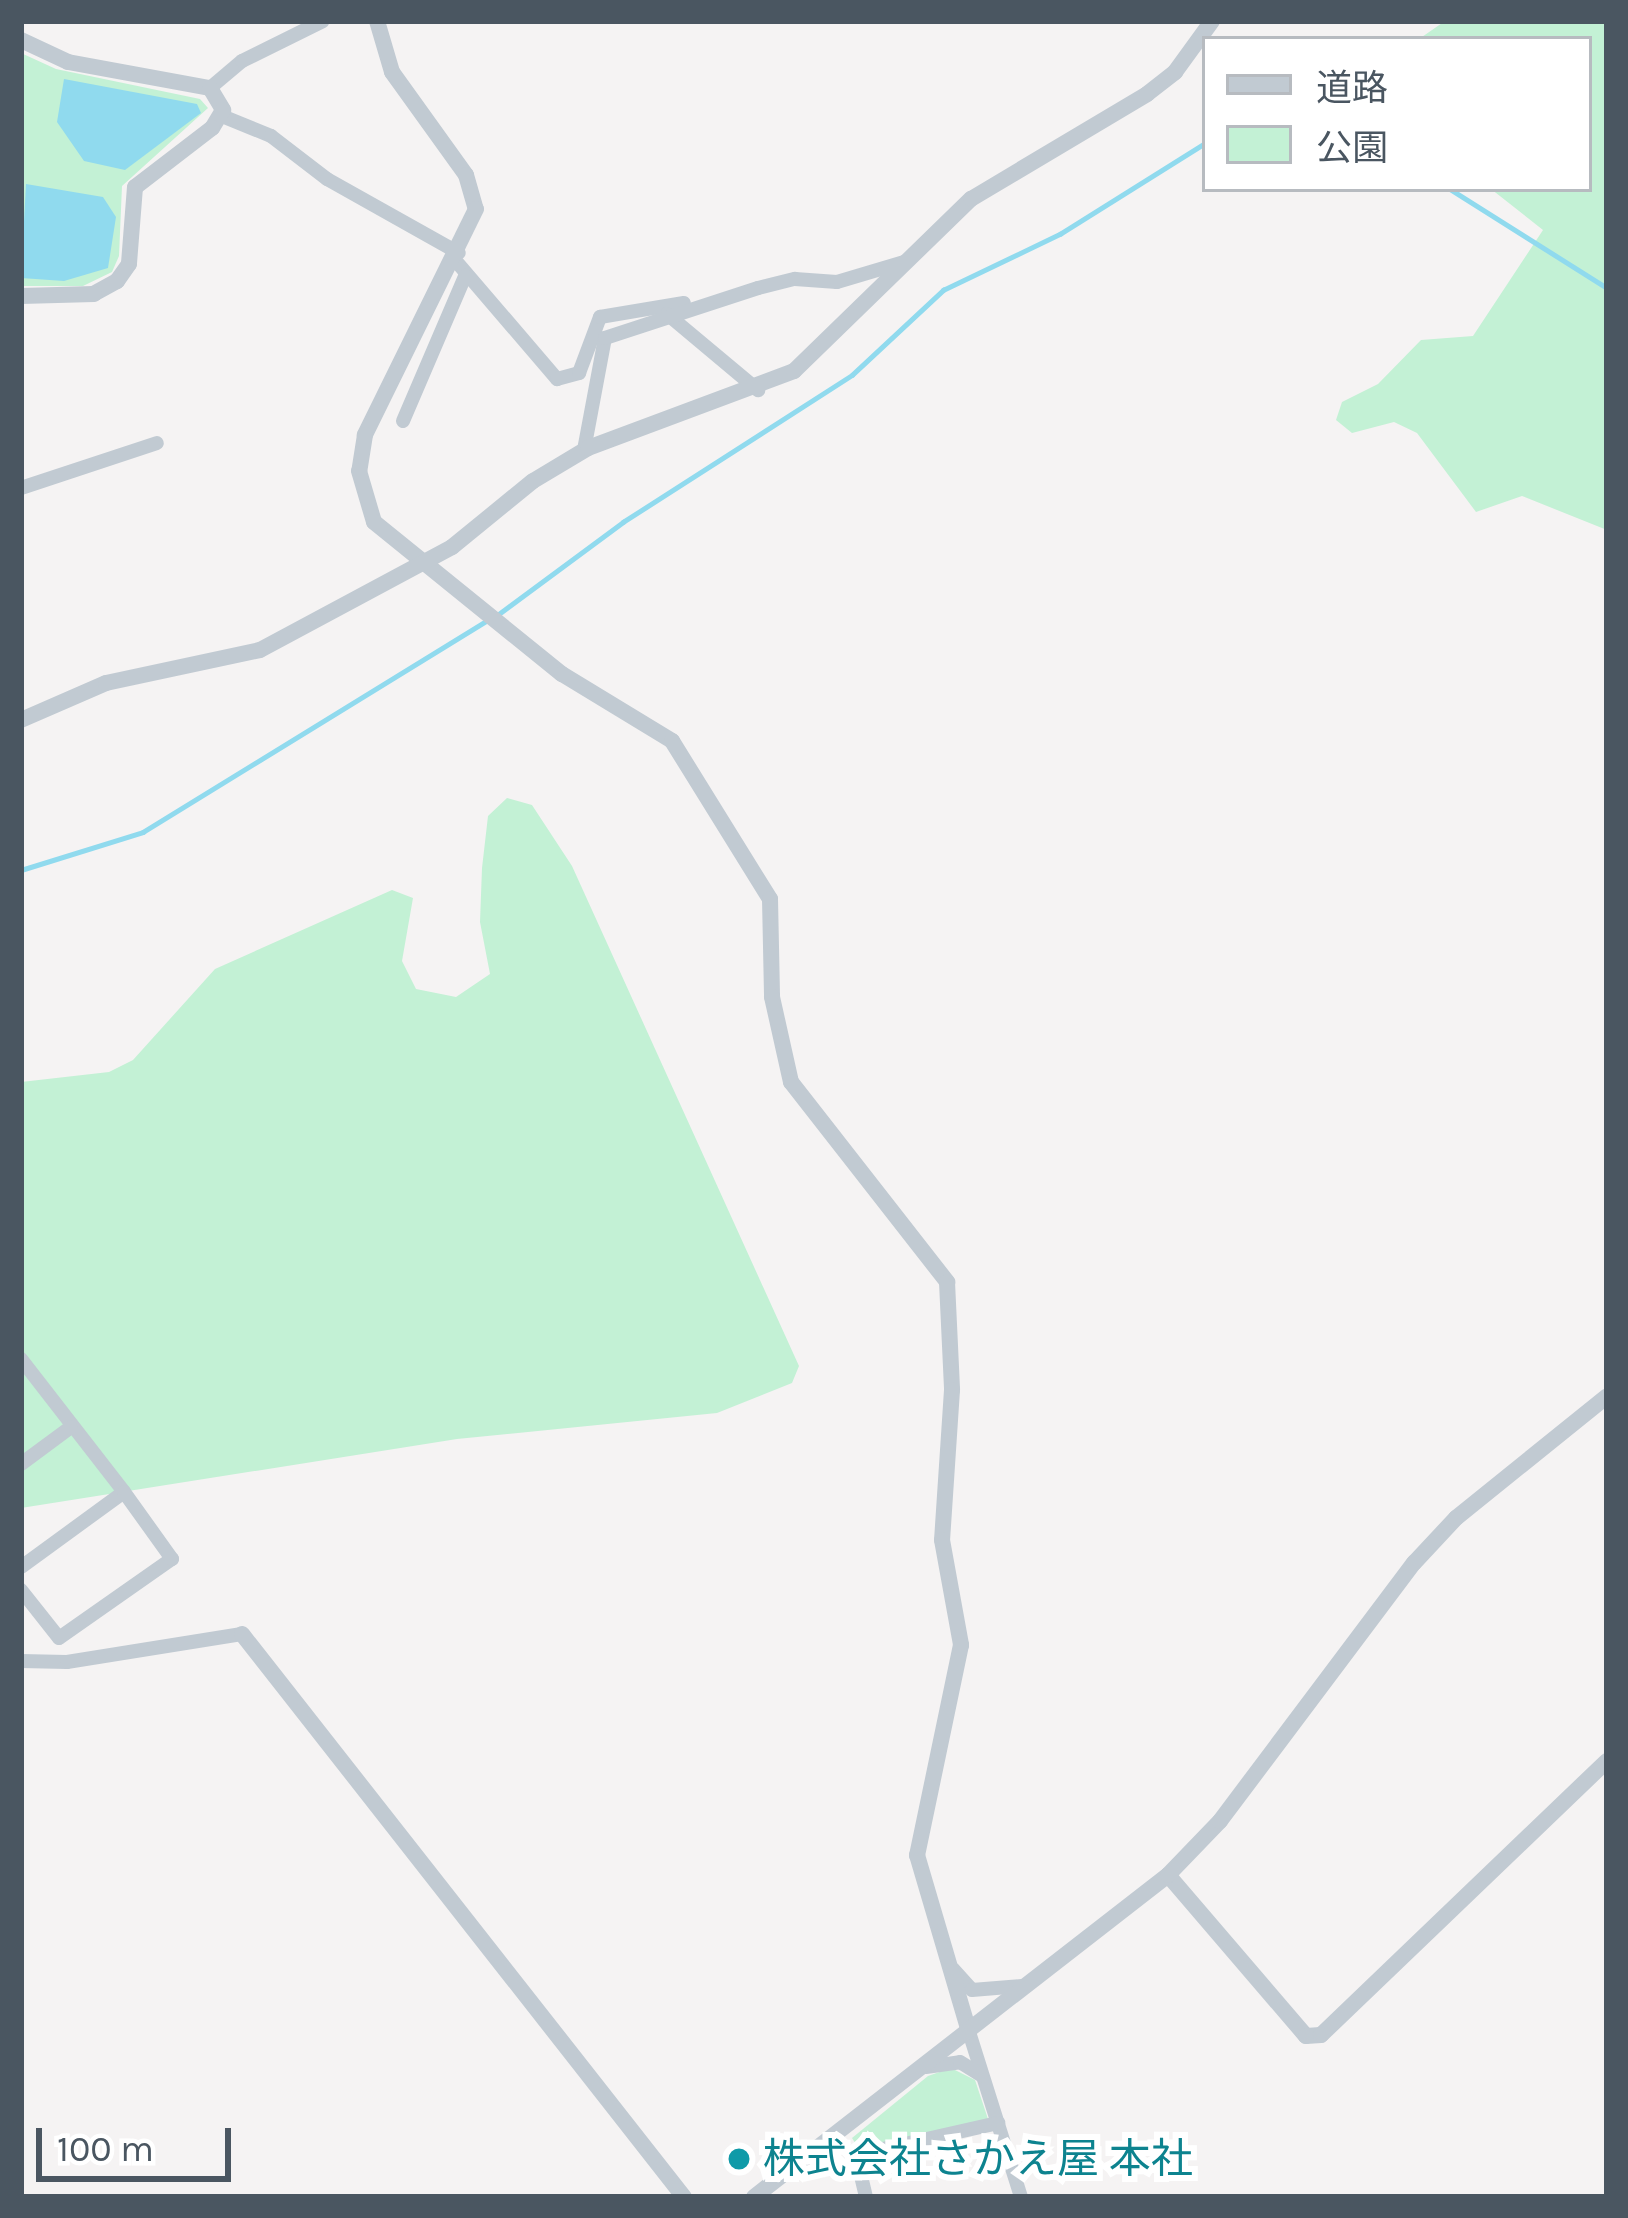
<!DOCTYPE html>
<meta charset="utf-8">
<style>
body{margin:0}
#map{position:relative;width:1628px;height:2218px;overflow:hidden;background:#f5f3f3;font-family:Karla,"Noto Sans JP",sans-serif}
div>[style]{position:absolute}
.green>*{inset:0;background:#c3f1d5}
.water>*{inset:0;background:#90daee}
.stream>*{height:4.5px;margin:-2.25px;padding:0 2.25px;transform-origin:2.25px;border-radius:2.25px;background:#90daee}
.minor>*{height:14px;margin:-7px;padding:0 7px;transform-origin:7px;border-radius:7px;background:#c1cad2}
.tertiary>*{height:16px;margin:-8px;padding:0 8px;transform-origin:8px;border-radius:8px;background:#c1cad2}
.dots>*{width:33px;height:33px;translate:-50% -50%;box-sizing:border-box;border:6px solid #fff;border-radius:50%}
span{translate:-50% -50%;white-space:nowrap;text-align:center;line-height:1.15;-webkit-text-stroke:12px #fff;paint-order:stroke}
.culture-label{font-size:42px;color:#0d838f}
.left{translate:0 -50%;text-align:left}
.frame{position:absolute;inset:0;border:24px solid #4a5661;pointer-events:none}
.legend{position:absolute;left:1202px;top:36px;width:390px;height:156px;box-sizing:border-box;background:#fff;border:3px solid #b7bbc0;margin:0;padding:15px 21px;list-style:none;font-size:36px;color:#4a5661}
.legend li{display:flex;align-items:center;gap:24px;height:60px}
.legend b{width:60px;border:3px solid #b7bbc0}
.scale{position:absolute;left:36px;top:2128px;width:195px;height:54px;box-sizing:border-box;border:6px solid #4a5661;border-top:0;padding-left:15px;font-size:36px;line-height:42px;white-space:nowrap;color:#4a5661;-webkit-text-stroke:9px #fff;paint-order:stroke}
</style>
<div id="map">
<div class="green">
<div style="clip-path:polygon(1445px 21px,1607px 21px,1607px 530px,1522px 496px,1476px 512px,1417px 433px,1394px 422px,1352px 433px,1336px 420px,1342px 402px,1378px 384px,1421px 340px,1473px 336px,1543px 230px,1491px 189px,1589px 189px,1589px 39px,1419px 39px)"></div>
<div style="clip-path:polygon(21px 53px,56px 69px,200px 99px,208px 108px,122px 186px,119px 256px,112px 272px,83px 286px,21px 286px)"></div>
<div style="clip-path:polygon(507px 798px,532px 805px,572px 866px,799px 1366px,792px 1383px,717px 1413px,457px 1439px,21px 1508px,21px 1082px,109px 1072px,133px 1060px,215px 969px,392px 890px,413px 898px,402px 961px,416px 989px,456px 997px,490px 974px,480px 922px,482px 868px,488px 816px)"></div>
<div style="clip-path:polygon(951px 2068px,975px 2080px,988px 2119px,859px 2149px,852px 2138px,928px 2076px)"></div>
</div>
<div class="water">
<div style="clip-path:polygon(64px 79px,197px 104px,201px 113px,125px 170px,84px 161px,57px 122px)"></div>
<div style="clip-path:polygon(26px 184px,103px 197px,116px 217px,108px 268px,64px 281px,21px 278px)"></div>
</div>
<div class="stream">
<div style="left:1450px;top:189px;width:186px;rotate:32.2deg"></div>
<div style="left:496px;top:616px;width:158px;rotate:-36.5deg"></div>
<div style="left:623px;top:522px;width:272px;rotate:-32.7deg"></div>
<div style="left:852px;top:375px;width:125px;rotate:-43deg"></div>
<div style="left:943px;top:290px;width:130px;rotate:-25.6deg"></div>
<div style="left:1060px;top:234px;width:171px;rotate:-32.1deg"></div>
<div style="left:21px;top:870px;width:128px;rotate:-17.3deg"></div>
<div style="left:143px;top:832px;width:403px;rotate:-31.6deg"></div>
</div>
<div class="minor">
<div style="left:210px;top:88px;width:42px;rotate:-40.2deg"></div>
<div style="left:242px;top:61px;width:90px;rotate:-26.3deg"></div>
<div style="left:222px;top:116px;width:53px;rotate:22.2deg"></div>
<div style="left:271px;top:136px;width:71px;rotate:37.5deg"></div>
<div style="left:327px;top:179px;width:151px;rotate:29.3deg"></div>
<div style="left:455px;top:260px;width:157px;rotate:49.4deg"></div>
<div style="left:557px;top:379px;width:23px;rotate:-15deg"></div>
<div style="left:579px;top:373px;width:60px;rotate:-69.4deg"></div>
<div style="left:600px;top:317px;width:85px;rotate:-9.5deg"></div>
<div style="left:667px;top:314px;width:119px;rotate:39.9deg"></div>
<div style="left:403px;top:421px;width:158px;rotate:-66.8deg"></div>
<div style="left:584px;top:450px;width:114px;rotate:-79.4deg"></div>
<div style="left:605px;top:338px;width:161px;rotate:-18.1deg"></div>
<div style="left:758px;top:288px;width:38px;rotate:-14deg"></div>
<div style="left:795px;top:279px;width:42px;rotate:4.1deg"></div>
<div style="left:837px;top:282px;width:70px;rotate:-16.6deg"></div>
<div style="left:21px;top:488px;width:143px;rotate:-18.3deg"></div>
<div style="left:21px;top:1359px;width:168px;rotate:52.2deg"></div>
<div style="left:124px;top:1492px;width:127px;rotate:143.9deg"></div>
<div style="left:21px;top:1464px;width:62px;rotate:-36.5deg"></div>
<div style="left:21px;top:1590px;width:61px;rotate:51.6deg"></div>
<div style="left:59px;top:1638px;width:138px;rotate:-35deg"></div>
<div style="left:172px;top:1559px;width:82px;rotate:-125.6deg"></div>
<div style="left:21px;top:1661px;width:46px;rotate:1.2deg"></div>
<div style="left:67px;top:1662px;width:177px;rotate:-9.1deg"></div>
<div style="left:953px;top:1969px;width:28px;rotate:48deg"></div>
<div style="left:972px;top:1990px;width:50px;rotate:-4.6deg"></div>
<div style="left:969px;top:2032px;width:173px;rotate:72.5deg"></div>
<div style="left:926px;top:2067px;width:34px;rotate:-8deg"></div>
<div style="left:960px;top:2062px;width:26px;rotate:32deg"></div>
<div style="left:866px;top:2197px;width:43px;rotate:-103.4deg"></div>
<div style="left:856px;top:2155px;width:146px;rotate:-12.7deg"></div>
</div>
<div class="tertiary">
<div style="left:377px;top:21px;width:53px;rotate:73.6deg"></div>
<div style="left:392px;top:72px;width:127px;rotate:54.3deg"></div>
<div style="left:466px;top:175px;width:35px;rotate:74deg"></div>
<div style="left:476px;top:209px;width:252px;rotate:116.2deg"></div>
<div style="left:365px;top:435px;width:36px;rotate:99deg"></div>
<div style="left:359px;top:471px;width:53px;rotate:73.6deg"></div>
<div style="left:374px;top:522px;width:242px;rotate:39deg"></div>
<div style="left:562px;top:674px;width:129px;rotate:31.3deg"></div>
<div style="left:672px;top:741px;width:186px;rotate:58.2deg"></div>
<div style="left:770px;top:899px;width:98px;rotate:88.8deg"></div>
<div style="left:772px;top:997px;width:87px;rotate:77.4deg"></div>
<div style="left:791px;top:1082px;width:254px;rotate:52deg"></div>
<div style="left:947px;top:1282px;width:108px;rotate:87.3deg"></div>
<div style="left:952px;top:1390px;width:150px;rotate:93.8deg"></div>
<div style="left:942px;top:1540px;width:107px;rotate:79.7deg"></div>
<div style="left:961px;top:1645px;width:215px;rotate:101.8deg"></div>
<div style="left:917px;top:1855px;width:184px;rotate:73.6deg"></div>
<div style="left:21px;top:40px;width:52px;rotate:25.1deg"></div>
<div style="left:68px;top:62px;width:144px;rotate:10.4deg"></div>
<div style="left:210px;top:88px;width:26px;rotate:59deg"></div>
<div style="left:223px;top:110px;width:21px;rotate:121deg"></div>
<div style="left:212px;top:128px;width:97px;rotate:142.5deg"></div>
<div style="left:135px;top:187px;width:77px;rotate:94.5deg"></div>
<div style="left:129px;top:264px;width:21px;rotate:125deg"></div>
<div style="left:117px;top:281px;width:26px;rotate:151deg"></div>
<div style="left:94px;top:294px;width:73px;rotate:178.4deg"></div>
<div style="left:21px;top:720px;width:93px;rotate:-23.5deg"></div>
<div style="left:106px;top:683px;width:157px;rotate:-12.1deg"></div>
<div style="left:260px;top:650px;width:218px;rotate:-28.2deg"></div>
<div style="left:452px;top:547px;width:104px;rotate:-39.2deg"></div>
<div style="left:533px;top:481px;width:64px;rotate:-31deg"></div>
<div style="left:588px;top:448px;width:220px;rotate:-20.5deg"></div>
<div style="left:794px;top:371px;width:247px;rotate:-44.2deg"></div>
<div style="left:971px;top:199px;width:205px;rotate:-30.8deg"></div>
<div style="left:1147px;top:94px;width:36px;rotate:-38deg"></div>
<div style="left:1175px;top:72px;width:63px;rotate:-54deg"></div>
<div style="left:242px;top:1634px;width:716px;rotate:51.87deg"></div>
<div style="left:1168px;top:1875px;width:212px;rotate:49.4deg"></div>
<div style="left:1306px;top:2036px;width:15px;rotate:-4deg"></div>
<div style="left:1321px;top:2035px;width:396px;rotate:-43.8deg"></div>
<div style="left:754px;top:2197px;width:524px;rotate:-37.87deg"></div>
<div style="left:1168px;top:1875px;width:75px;rotate:-46.1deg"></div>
<div style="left:1220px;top:1821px;width:323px;rotate:-53.1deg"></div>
<div style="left:1414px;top:1563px;width:62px;rotate:-47deg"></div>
<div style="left:1456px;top:1518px;width:194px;rotate:-38.9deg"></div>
</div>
<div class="dots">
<div style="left:739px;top:2159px;background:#0f9aa8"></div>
</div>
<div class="culture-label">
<span class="left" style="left:763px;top:2159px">株式会社さかえ屋 本社</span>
</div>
<div class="frame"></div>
<ul class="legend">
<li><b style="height:15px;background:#c1cad2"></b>道路</li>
<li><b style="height:33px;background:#c3f1d5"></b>公園</li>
</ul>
<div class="scale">100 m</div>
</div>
